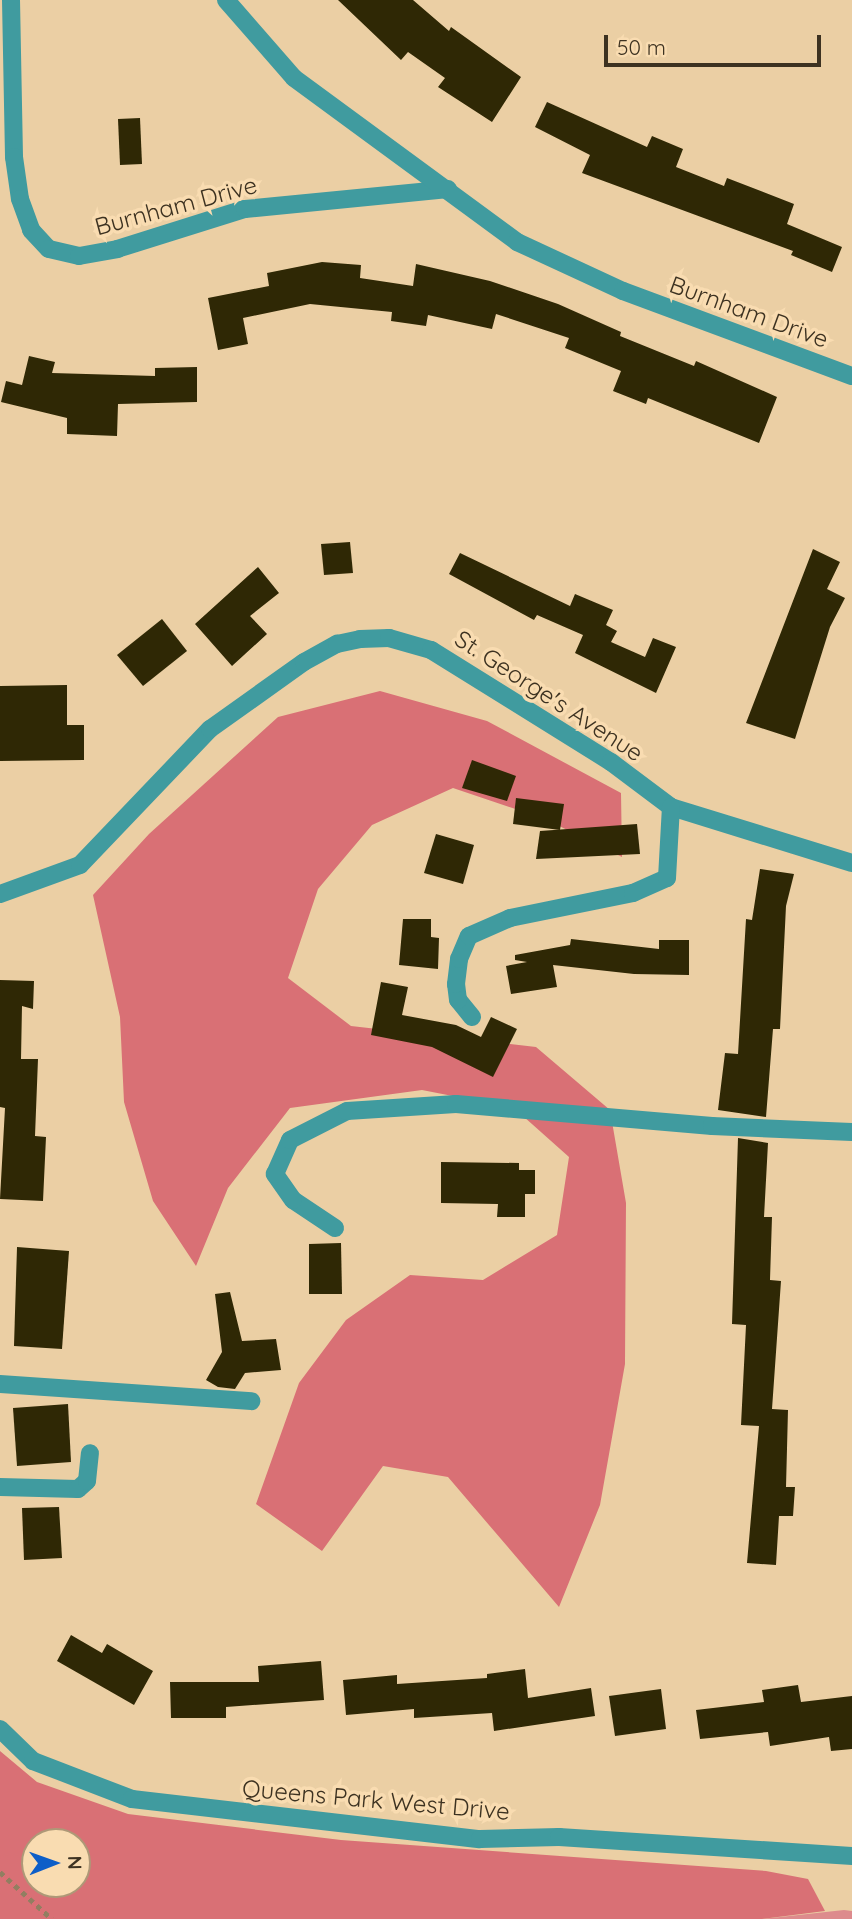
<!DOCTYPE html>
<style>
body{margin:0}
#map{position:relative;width:852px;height:1919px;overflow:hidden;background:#ebcfa4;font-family:Quicksand,sans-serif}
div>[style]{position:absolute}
.green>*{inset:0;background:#dd8b8d}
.forest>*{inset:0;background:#d97075}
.building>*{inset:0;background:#2f2805}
.path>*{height:4.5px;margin-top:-2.25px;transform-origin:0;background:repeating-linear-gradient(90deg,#927e61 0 5px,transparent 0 10px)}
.minor>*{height:18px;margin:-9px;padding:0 9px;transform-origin:9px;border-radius:9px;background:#409b9f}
span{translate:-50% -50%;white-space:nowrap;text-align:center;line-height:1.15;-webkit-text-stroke:7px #f9dcb1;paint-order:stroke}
.street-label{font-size:24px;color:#3d3221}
.north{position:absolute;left:21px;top:1828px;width:70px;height:70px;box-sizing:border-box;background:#f9dcb1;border:2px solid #ae9877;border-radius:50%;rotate:89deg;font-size:19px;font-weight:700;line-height:28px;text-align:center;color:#3d3221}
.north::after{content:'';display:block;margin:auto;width:24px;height:32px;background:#0d5ec8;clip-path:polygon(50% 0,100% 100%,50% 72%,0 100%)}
.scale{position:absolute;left:604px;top:35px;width:217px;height:32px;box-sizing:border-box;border:4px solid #3d3221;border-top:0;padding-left:9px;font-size:21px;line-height:24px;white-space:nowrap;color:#3d3221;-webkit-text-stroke:5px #f9dcb1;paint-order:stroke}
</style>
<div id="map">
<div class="green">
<div style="clip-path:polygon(844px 1910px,852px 1911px,852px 1919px,762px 1919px)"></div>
</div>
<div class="forest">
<div style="clip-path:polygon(380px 691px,487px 721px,621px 793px,622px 857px,545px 819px,453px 788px,372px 825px,318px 889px,288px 978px,351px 1026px,536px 1047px,610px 1110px,626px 1203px,625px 1364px,600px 1505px,559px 1607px,448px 1477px,383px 1466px,322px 1551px,256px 1504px,299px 1383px,346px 1320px,410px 1275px,483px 1280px,557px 1235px,569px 1157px,514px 1108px,422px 1090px,290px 1108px,228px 1188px,196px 1266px,153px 1201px,124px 1102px,120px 1017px,93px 895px,149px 834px,278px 717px)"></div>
<div style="clip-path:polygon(evenodd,0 1751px,37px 1782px,128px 1814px,341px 1840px,766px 1871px,808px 1879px,825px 1911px,762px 1919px,0 1919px,0 1751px,77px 1842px,77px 1884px,35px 1884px,35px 1842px,77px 1842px)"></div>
</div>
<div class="building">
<div style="clip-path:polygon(338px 0,413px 0,449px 31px,451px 27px,521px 77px,492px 122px,438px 87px,445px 78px,408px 52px,401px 60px)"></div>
<div style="clip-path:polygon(547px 102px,647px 147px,652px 136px,683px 149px,676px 167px,724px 186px,727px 178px,794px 204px,787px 224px,842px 247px,832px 272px,791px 255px,793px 251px,582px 173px,590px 155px,535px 127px)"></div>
<div style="clip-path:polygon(140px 118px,142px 164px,120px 165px,118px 119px)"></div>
<div style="clip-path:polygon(322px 262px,361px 265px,360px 278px,413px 286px,416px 264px,490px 281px,558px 304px,621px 332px,620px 336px,694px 366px,696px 361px,777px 397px,759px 443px,648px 398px,646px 404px,613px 391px,621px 371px,565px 348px,569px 338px,496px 314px,492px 329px,428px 315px,426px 326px,391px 321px,392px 312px,310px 304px,243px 318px,248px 344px,218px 350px,208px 298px,269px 286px,267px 273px)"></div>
<div style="clip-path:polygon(29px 356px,55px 362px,52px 373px,155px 376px,155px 368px,197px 367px,197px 402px,118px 404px,117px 436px,67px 434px,67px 418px,1px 402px,6px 381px,22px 385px)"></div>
<div style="clip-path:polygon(350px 542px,353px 573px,324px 575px,321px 544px)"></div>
<div style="clip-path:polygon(813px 549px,840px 562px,827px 589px,845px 598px,830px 627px,795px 739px,746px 723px)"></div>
<div style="clip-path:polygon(460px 553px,570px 606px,575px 594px,613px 610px,606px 625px,617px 631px,611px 642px,645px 657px,653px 638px,676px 647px,656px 693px,575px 653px,583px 635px,537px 615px,534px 620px,449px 574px)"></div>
<div style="clip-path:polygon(258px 567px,279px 593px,250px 616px,267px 634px,232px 666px,195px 624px)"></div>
<div style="clip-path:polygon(162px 619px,187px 651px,143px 686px,117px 655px)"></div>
<div style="clip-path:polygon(67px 685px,67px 725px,84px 725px,84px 760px,0 761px,0 686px)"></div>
<div style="clip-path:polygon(472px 760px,516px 776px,507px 801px,462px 788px)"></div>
<div style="clip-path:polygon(516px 798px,564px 804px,560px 830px,513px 824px)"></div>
<div style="clip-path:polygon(637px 824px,640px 854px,536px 859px,540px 831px)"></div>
<div style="clip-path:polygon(436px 834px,474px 845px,463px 884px,424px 873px)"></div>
<div style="clip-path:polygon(760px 869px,794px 874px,786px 906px,780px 1029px,773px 1029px,766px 1117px,718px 1110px,725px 1053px,738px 1054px,746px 919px,752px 920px)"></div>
<div style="clip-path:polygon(403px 919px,431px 919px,431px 937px,439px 938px,438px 969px,399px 965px)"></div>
<div style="clip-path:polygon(571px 939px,659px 949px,659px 940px,689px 940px,689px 975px,634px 974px,553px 965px,557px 987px,511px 994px,506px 966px,527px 962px,515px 960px,515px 955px,570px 945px)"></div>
<div style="clip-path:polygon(0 980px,34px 981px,33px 1009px,22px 1006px,21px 1059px,38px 1059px,35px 1136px,46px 1137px,43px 1201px,0 1199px,5px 1108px,0 1107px)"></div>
<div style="clip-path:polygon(381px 982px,408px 987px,402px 1015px,456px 1025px,481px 1037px,491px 1017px,517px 1029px,493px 1077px,432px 1047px,371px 1035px)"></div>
<div style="clip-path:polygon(738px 1138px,768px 1143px,764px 1217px,772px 1217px,770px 1280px,781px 1281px,772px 1409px,788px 1410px,786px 1487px,795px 1487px,793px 1516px,779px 1516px,776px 1565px,747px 1563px,759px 1426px,741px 1425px,746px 1325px,732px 1324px)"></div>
<div style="clip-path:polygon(441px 1162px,519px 1163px,519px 1170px,535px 1170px,535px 1194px,525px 1194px,525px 1217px,497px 1217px,498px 1204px,441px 1203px)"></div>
<div style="clip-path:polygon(341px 1243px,342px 1294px,309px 1294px,309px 1244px)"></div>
<div style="clip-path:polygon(17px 1247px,69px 1251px,62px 1349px,14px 1346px)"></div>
<div style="clip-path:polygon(230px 1292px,242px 1341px,276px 1339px,281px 1370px,245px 1373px,235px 1389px,218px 1387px,206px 1380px,222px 1352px,215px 1294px)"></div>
<div style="clip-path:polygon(68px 1404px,71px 1462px,17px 1466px,13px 1408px)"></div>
<div style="clip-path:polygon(59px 1507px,62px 1558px,24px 1560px,22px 1508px)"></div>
<div style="clip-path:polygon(71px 1635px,102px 1653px,107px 1644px,153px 1671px,134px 1705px,57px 1661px)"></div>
<div style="clip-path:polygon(321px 1661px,324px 1700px,226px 1707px,226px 1718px,171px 1718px,170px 1682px,259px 1682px,258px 1666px)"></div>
<div style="clip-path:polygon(525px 1669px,528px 1698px,591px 1688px,595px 1716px,494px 1731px,492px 1713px,414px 1718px,414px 1709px,346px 1715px,343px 1680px,397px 1675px,397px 1684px,487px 1678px,487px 1674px)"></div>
<div style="clip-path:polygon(798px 1685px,801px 1702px,852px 1696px,852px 1749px,831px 1751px,829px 1737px,770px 1746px,768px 1732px,700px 1739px,696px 1710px,764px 1702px,762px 1690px)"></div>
<div style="clip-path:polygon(661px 1689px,666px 1729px,615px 1736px,609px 1696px)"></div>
</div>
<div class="path">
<div style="left:0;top:1872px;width:70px;rotate:42.1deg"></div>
</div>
<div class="minor">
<div style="left:11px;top:0;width:157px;rotate:88.9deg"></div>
<div style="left:14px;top:157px;width:42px;rotate:81.9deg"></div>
<div style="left:20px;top:199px;width:33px;rotate:70deg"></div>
<div style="left:31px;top:230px;width:26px;rotate:47deg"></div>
<div style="left:49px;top:249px;width:31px;rotate:13deg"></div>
<div style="left:79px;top:256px;width:39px;rotate:-10deg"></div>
<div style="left:117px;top:249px;width:134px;rotate:-17.4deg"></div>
<div style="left:245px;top:209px;width:204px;rotate:-5.6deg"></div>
<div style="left:226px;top:0;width:103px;rotate:48.9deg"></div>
<div style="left:294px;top:78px;width:277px;rotate:36.3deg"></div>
<div style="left:517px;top:242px;width:117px;rotate:24.8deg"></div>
<div style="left:623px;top:291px;width:244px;rotate:20.4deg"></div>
<div style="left:0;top:894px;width:85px;rotate:-19.9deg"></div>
<div style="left:80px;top:865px;width:188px;rotate:-46.3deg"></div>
<div style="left:210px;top:729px;width:115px;rotate:-35.5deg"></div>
<div style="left:304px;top:662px;width:38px;rotate:-29deg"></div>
<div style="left:337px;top:644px;width:24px;rotate:-12deg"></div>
<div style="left:360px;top:639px;width:29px;rotate:-2deg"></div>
<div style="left:389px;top:638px;width:44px;rotate:15.9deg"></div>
<div style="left:431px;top:650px;width:212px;rotate:31.9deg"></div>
<div style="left:611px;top:762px;width:75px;rotate:36.9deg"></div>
<div style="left:671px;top:807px;width:189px;rotate:17.2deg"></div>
<div style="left:472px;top:1017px;width:22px;rotate:-129deg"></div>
<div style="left:458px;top:1000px;width:16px;rotate:-97deg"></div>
<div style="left:456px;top:984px;width:25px;rotate:-83deg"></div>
<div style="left:459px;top:959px;width:25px;rotate:-67deg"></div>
<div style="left:469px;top:936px;width:45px;rotate:-23.7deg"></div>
<div style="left:510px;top:918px;width:126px;rotate:-11.5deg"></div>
<div style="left:633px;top:893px;width:37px;rotate:-24deg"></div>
<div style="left:667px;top:878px;width:71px;rotate:-86.8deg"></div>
<div style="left:335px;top:1228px;width:50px;rotate:-146.3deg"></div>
<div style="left:293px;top:1200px;width:32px;rotate:-125deg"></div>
<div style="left:275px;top:1174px;width:37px;rotate:-66deg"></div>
<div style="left:290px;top:1140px;width:64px;rotate:-27deg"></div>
<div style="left:347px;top:1111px;width:109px;rotate:-3.7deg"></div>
<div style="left:456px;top:1104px;width:257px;rotate:4.9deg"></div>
<div style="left:712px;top:1126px;width:140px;rotate:2.5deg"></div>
<div style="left:0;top:1384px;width:252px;rotate:3.9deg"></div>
<div style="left:0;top:1487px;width:78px;rotate:1.5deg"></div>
<div style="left:78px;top:1489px;width:12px;rotate:-42deg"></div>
<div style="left:87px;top:1481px;width:28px;rotate:-84deg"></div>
<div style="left:0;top:1729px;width:46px;rotate:44.1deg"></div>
<div style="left:33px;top:1761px;width:106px;rotate:21deg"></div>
<div style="left:132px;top:1799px;width:350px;rotate:6.6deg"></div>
<div style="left:480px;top:1839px;width:79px;rotate:-1.5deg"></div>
<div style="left:559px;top:1837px;width:294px;rotate:3.7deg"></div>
</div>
<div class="street-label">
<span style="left:176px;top:206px;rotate:-15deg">Burnham Drive</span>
<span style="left:749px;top:312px;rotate:20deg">Burnham Drive</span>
<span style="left:549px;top:696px;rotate:33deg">St. George's Avenue</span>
<span style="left:376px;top:1800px;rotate:5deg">Queens Park West Drive</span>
</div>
<div class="north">N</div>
<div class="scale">50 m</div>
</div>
